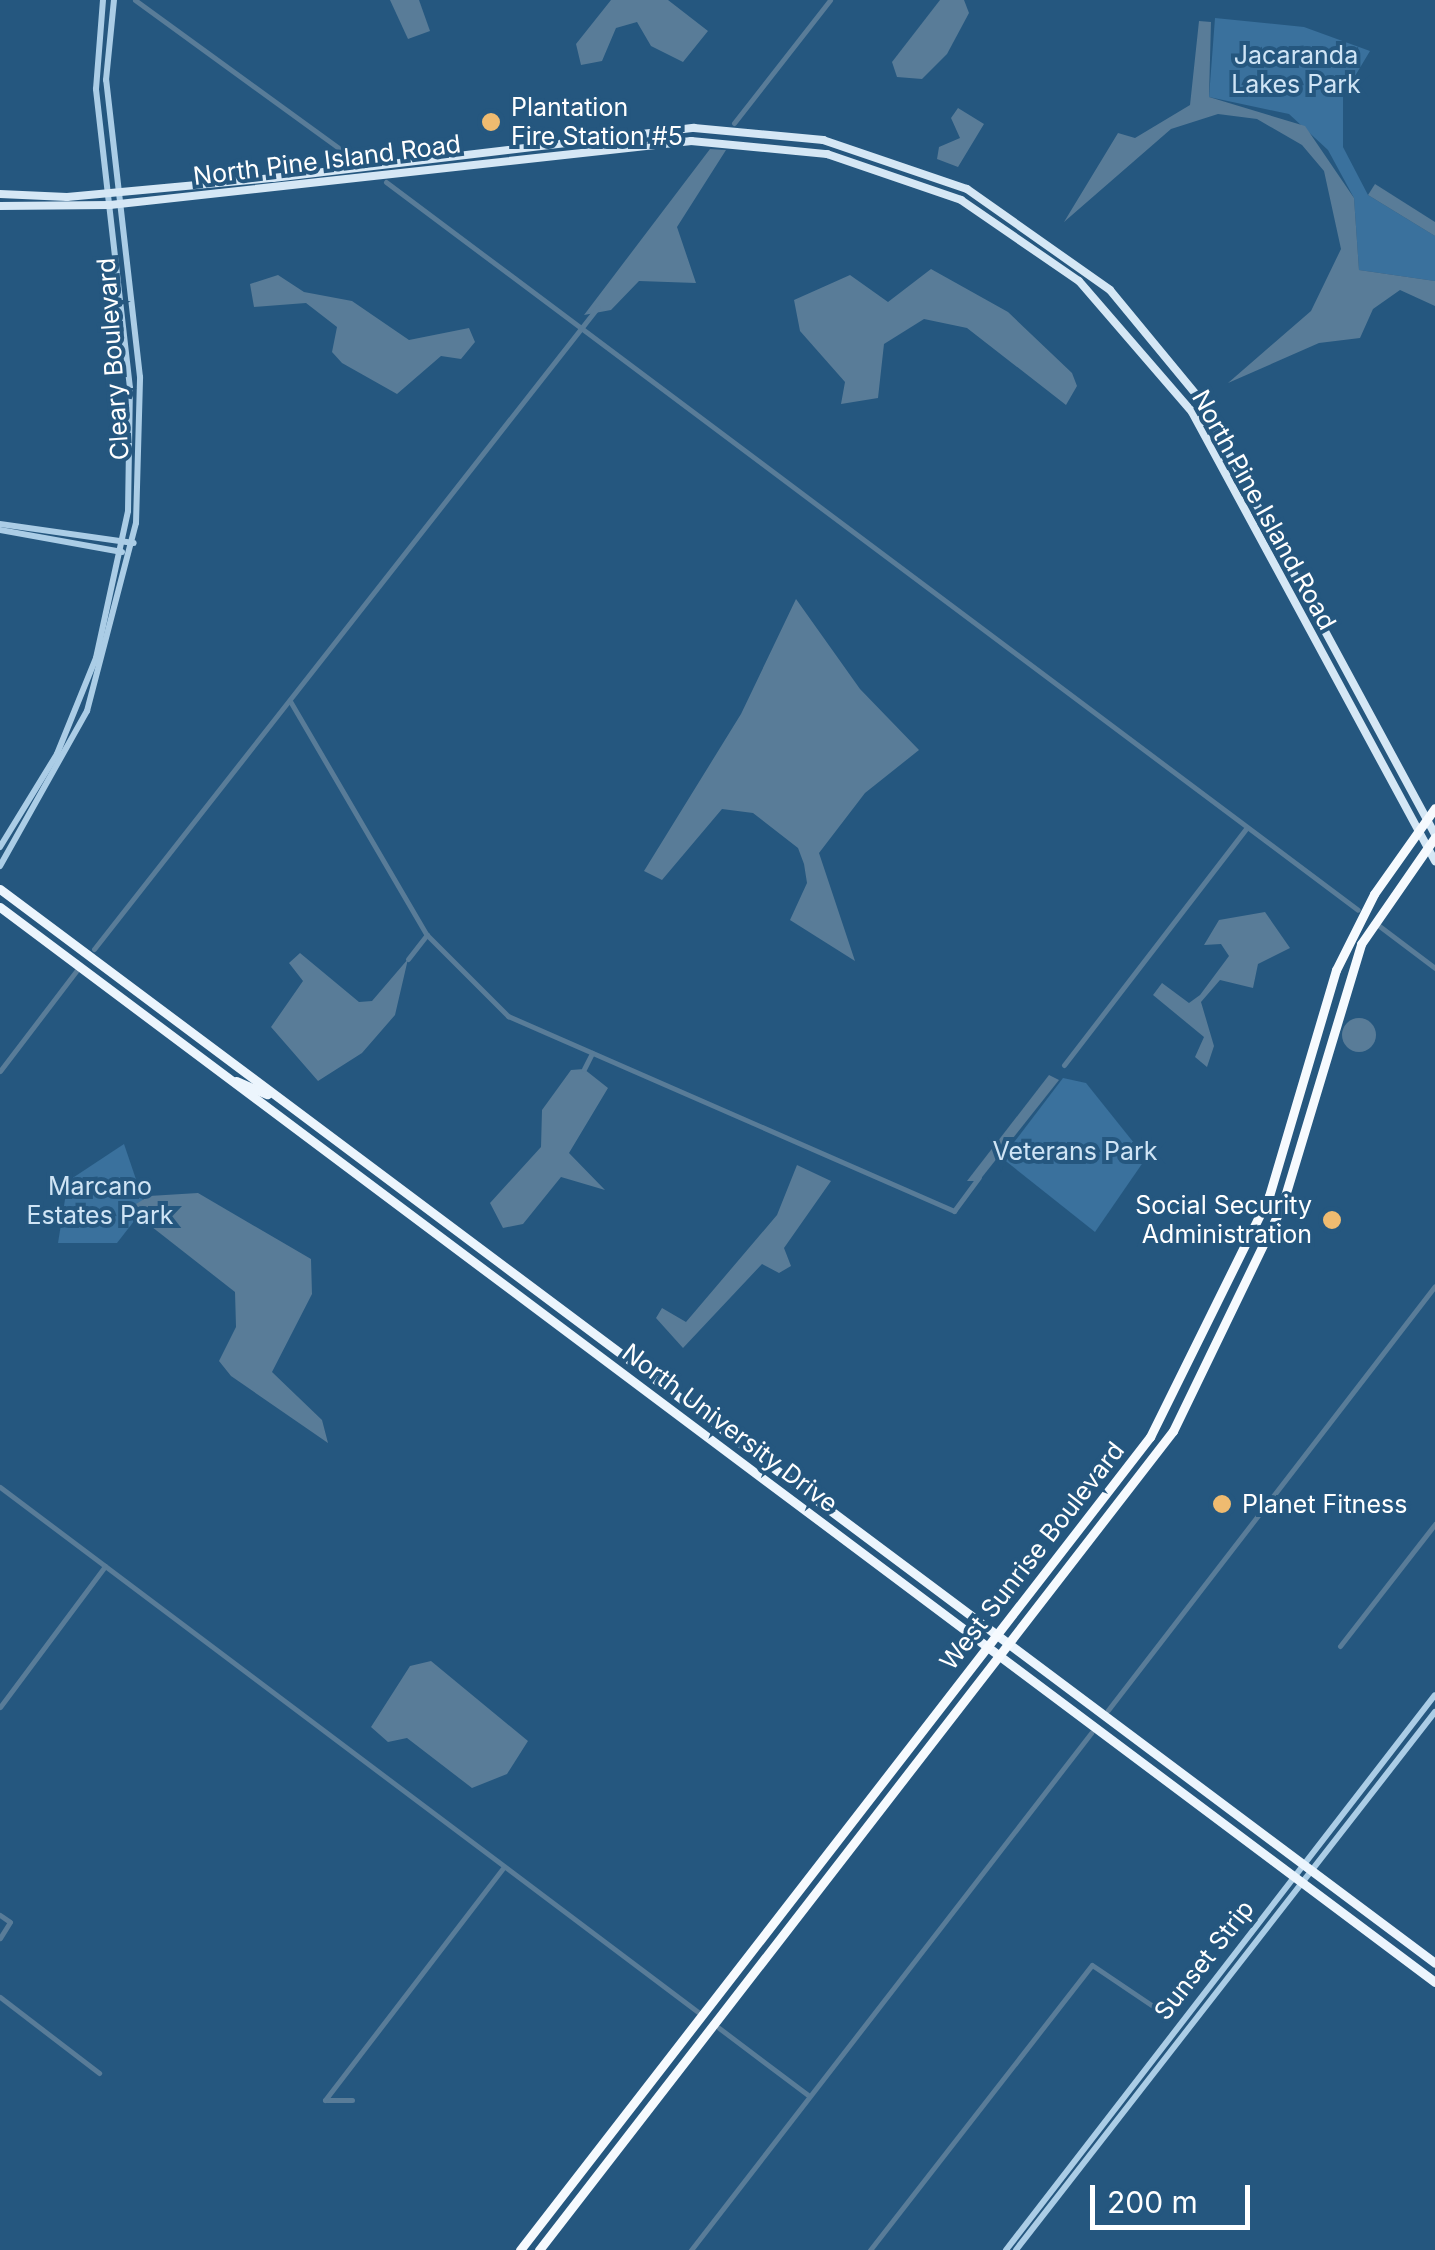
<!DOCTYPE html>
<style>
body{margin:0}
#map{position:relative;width:1435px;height:2250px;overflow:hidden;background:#25577f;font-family:Inter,sans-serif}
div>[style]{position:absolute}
.green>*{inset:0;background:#3a719d}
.water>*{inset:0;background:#597c98}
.round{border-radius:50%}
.canal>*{height:5px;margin:-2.5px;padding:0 2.5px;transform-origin:2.5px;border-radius:2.5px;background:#597c98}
.tertiary>*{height:6px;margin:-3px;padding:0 3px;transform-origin:3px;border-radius:3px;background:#abcde6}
.secondary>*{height:8px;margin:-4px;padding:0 4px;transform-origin:4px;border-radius:4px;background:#d5e7f5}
.primary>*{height:9px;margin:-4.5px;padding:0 4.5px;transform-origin:4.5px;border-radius:4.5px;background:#ecf5fd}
.trunk>*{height:9px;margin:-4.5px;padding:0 4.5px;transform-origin:4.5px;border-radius:4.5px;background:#f6fafe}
.dots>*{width:28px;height:28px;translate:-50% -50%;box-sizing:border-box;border:5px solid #25577f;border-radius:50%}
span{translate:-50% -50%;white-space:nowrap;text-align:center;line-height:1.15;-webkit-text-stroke:8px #25577f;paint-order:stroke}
.park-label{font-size:25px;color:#cfe4f5}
.poi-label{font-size:25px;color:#fff}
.left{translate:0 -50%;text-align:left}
.right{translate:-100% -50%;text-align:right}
.street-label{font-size:25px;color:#fff}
.scale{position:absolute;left:1090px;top:2185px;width:160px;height:45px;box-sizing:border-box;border:5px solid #fff;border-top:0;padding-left:12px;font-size:30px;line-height:35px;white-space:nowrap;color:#fff;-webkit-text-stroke:8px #25577f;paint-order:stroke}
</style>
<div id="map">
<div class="green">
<div style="clip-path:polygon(1215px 18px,1304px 27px,1370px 51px,1343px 96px,1343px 147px,1368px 195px,1435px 236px,1435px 281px,1359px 270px,1354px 198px,1328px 150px,1289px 114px,1209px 97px)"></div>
<div style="clip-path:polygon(1063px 1078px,1086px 1083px,1146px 1158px,1095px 1232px,1002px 1158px)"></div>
<div style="clip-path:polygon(124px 1144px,143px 1200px,138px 1216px,117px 1243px,58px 1243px,68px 1181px)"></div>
</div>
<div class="water">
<div style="clip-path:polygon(390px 0,419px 0,430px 31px,408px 39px)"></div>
<div style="clip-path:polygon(611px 0,668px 0,708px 31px,683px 62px,651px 46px,637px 22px,616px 28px,602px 61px,581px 65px,576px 44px)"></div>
<div style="clip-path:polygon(940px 0,964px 0,969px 13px,947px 54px,922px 79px,897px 77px,892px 62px)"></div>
<div style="clip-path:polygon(1199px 21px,1211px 22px,1209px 97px,1305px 126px,1354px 198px,1359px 270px,1435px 281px,1435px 306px,1400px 290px,1373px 309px,1360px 338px,1319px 343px,1228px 383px,1311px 311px,1341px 249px,1324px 171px,1302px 145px,1257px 119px,1218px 114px,1171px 129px,1064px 222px,1118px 133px,1135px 138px,1190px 105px)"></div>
<div style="clip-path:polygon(958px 108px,984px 124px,958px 167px,937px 159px,939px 147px,960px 138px,951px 118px)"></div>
<div style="clip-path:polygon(710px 149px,726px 150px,677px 227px,696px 283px,639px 281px,611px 310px,584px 315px)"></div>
<div style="clip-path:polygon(1375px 184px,1435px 222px,1435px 236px,1368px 195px)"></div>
<div style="clip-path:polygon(931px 269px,1008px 312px,1072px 373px,1077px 386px,1066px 405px,967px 328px,924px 319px,884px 344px,878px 398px,841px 404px,845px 382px,800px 331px,794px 300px,850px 275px,888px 302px)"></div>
<div style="clip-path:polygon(278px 275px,304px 292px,352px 301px,409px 340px,469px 328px,475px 342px,461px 359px,441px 356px,397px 394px,342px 363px,332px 352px,337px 327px,306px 303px,254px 307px,250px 284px)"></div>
<div style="clip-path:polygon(796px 599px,860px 689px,919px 750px,865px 793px,819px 853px,855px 961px,790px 920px,807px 883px,804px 864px,798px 848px,753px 813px,722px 809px,662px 880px,644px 871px,741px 714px)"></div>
<div style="clip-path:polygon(1265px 912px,1290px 948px,1258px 964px,1253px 988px,1220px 980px,1201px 1002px,1214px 1046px,1207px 1067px,1195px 1057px,1204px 1037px,1153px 995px,1162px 983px,1189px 1003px,1200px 995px,1229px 956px,1221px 944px,1204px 945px,1219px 920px)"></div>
<div style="clip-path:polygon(300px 953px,359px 1002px,372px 1001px,408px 959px,395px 1015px,362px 1053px,318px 1081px,271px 1027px,303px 981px,289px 963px)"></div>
<div class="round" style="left:1342px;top:1018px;width:34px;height:34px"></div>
<div style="clip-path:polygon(584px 1069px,608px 1088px,569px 1153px,605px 1190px,561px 1177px,523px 1224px,503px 1228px,490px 1203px,541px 1147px,542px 1110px,571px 1070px)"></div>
<div style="clip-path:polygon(1049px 1075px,1059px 1080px,979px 1181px,967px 1181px)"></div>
<div style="clip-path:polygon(797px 1165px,831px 1181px,784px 1248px,791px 1266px,779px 1273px,762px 1264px,683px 1348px,656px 1318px,662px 1308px,686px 1322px,777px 1215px)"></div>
<div style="clip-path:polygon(198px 1193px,311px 1259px,312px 1294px,272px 1372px,322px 1420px,328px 1443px,231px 1376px,219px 1361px,236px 1327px,235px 1292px,138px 1216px,136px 1204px,149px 1196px)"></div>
<div style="clip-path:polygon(431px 1661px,528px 1741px,507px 1774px,472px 1788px,407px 1738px,388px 1742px,371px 1727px,410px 1666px)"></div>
</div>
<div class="canal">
<div style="left:135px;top:0;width:271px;rotate:36deg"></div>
<div style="left:734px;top:123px;width:156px;rotate:-52deg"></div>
<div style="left:386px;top:182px;width:1214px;rotate:36.83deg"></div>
<div style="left:290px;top:701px;width:271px;rotate:59.7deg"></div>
<div style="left:427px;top:935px;width:115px;rotate:45deg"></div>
<div style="left:508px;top:1016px;width:487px;rotate:23.6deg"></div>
<div style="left:954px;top:1211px;width:42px;rotate:-53.7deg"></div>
<div style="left:1378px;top:925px;width:71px;rotate:37deg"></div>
<div style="left:94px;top:949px;width:816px;rotate:-51.87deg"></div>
<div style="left:408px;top:959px;width:31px;rotate:-52deg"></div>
<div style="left:1064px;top:1065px;width:298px;rotate:-52.4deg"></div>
<div style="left:584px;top:1069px;width:18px;rotate:-63deg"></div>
<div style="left:0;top:1071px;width:127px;rotate:-52.7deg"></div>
<div style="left:0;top:1487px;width:873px;rotate:36.95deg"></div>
<div style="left:1340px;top:1646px;width:155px;rotate:-52.1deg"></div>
<div style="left:0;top:1707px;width:176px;rotate:-53.3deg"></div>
<div style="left:1108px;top:1710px;width:535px;rotate:-52.36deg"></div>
<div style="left:0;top:1915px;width:12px;rotate:35deg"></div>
<div style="left:10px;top:1922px;width:19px;rotate:122deg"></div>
<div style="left:0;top:1997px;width:125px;rotate:37.5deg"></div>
<div style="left:719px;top:2028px;width:111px;rotate:37deg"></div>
<div style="left:352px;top:2100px;width:27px;rotate:180deg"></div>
<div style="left:325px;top:2100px;width:294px;rotate:-52.5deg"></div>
<div style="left:691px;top:2250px;width:654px;rotate:-52.27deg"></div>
<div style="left:870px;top:2250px;width:361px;rotate:-52.1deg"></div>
<div style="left:1092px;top:1965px;width:89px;rotate:34deg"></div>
</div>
<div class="tertiary">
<div style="left:0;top:524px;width:135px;rotate:8.1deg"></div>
<div style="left:0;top:530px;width:124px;rotate:10.2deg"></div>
<div style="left:0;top:847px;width:109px;rotate:-58.5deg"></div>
<div style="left:57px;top:754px;width:104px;rotate:-67.9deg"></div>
<div style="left:96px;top:658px;width:150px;rotate:-77.7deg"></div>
<div style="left:128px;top:511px;width:123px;rotate:-89.1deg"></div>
<div style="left:130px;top:388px;width:301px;rotate:-96.5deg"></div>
<div style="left:96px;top:89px;width:89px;rotate:-85.5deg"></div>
<div style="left:0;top:866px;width:178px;rotate:-60.7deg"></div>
<div style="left:87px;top:711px;width:194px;rotate:-75.4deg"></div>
<div style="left:136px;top:523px;width:146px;rotate:-88.4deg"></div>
<div style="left:140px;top:377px;width:299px;rotate:-96.5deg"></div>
<div style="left:106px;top:80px;width:80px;rotate:-84.3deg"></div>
<div style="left:1006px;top:2250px;width:701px;rotate:-52.3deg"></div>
<div style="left:1016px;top:2250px;width:682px;rotate:-52.09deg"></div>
</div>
<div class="secondary">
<div style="left:0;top:194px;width:67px;rotate:2.6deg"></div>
<div style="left:67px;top:197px;width:207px;rotate:-5.3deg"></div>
<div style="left:273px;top:178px;width:424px;rotate:-6.8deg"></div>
<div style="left:694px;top:128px;width:130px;rotate:5.3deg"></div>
<div style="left:823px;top:140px;width:152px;rotate:18.8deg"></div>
<div style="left:967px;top:189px;width:175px;rotate:35.2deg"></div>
<div style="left:1110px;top:290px;width:140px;rotate:50.5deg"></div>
<div style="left:1199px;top:398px;width:497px;rotate:61.6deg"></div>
<div style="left:0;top:206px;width:110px;rotate:-0.5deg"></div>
<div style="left:110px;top:205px;width:585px;rotate:-6.29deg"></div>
<div style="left:691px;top:141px;width:137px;rotate:5.5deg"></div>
<div style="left:827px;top:154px;width:142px;rotate:18.9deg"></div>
<div style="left:961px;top:200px;width:143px;rotate:34.5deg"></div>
<div style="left:1079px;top:281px;width:173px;rotate:49.2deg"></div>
<div style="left:1192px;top:412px;width:511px;rotate:61.58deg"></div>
</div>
<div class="primary">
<div style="left:0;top:889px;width:1792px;rotate:36.81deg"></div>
<div style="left:0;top:907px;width:1793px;rotate:36.84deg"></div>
<div style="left:236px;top:1081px;width:34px;rotate:23deg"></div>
</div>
<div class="trunk">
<div style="left:520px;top:2250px;width:1029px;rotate:-52.23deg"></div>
<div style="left:1150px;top:1437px;width:269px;rotate:-63.7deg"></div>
<div style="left:1269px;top:1196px;width:236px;rotate:-73.5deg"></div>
<div style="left:1336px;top:970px;width:85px;rotate:-63.4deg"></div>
<div style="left:1374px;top:894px;width:105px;rotate:-54.7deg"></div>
<div style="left:539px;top:2250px;width:1036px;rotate:-52.26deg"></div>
<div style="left:1173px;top:1431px;width:250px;rotate:-64.2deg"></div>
<div style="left:1282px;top:1206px;width:274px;rotate:-73.2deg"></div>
<div style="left:1361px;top:944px;width:130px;rotate:-55.3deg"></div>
</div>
<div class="dots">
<div style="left:491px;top:122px;background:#efbb70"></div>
<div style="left:1332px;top:1220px;background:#efbb70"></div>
<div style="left:1222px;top:1504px;background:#efbb70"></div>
</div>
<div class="park-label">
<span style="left:1296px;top:70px">Jacaranda<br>Lakes Park</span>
<span style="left:1075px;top:1151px">Veterans Park</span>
<span style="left:100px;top:1201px">Marcano<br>Estates Park</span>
</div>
<div class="poi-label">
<span class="left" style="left:511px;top:122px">Plantation<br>Fire Station #5</span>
<span class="right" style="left:1312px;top:1220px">Social Security<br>Administration</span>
<span class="left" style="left:1242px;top:1504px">Planet Fitness</span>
</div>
<div class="street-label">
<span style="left:327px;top:160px;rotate:-7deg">North Pine Island Road</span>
<span style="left:113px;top:359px;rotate:-94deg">Cleary Boulevard</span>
<span style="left:1264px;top:510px;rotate:61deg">North Pine Island Road</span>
<span style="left:730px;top:1428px;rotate:37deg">North University Drive</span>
<span style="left:1032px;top:1556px;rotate:-52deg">West Sunrise Boulevard</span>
<span style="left:1204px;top:1960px;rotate:-52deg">Sunset Strip</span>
</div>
<div class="scale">200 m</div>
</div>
